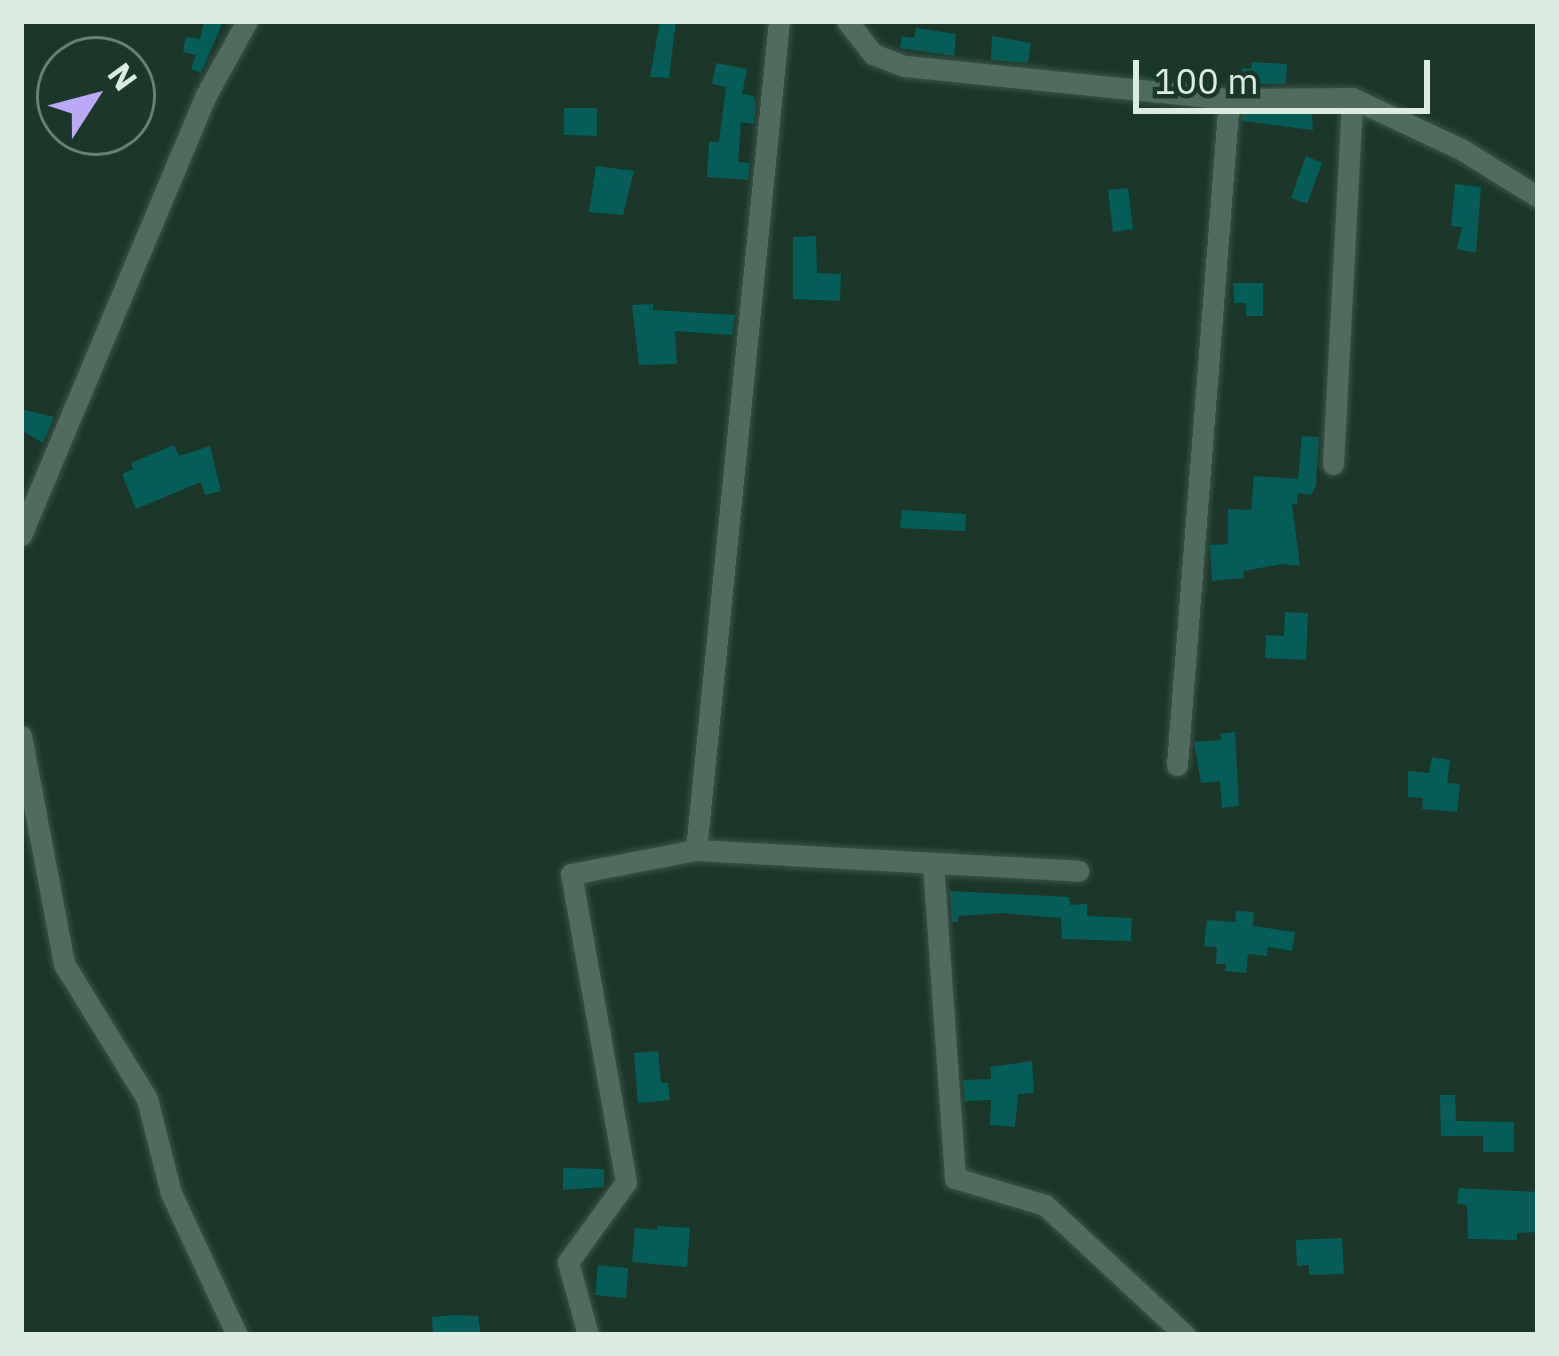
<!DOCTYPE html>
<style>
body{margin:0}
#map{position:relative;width:1559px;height:1356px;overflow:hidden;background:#1b372a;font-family:"IBM Plex Sans",sans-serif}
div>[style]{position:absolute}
.building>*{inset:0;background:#075d59}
.roads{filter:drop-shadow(0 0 3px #3b5449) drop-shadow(0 0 3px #3b5449)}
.minor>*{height:21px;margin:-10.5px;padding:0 10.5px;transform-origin:10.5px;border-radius:10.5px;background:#4f6c5e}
span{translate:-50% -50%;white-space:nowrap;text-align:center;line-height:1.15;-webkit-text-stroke:10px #1b372a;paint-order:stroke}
.frame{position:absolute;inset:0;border:24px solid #dbece3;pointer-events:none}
.north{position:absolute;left:36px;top:36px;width:120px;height:120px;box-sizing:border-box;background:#1b372a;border:3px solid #687f74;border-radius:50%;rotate:54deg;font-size:33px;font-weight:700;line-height:48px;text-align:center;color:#dbece3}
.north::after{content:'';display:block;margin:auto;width:42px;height:54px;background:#baaaf6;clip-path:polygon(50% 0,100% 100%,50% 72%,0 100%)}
.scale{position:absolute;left:1133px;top:60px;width:297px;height:54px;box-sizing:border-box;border:6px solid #dbece3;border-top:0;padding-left:15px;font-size:36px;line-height:42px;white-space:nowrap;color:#dbece3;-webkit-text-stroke:9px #1b372a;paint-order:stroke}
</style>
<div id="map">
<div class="building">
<div style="clip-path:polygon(204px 21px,222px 24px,201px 73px,191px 69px,196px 55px,183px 52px,186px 37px,200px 39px)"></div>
<div style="clip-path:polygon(660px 21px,676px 21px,669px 78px,650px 77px)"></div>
<div style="clip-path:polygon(916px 28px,956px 34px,954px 56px,900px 48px,902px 36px,914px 38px)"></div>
<div style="clip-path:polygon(992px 36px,1031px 43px,1028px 63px,991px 60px)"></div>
<div style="clip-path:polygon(1252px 62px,1287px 64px,1286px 84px,1239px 84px,1242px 68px,1251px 69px)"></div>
<div style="clip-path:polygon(716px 63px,747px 69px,742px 94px,754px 96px,756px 105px,754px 124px,741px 122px,738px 162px,750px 163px,748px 180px,707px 177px,709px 142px,719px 142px,726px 87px,712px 84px)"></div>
<div style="clip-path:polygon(564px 108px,597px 108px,597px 136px,564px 135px)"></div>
<div style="clip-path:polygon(1295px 113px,1312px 114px,1313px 130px,1242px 121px,1243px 114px)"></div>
<div style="clip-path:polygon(1306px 156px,1322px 163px,1307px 204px,1291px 198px)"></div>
<div style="clip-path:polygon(596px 166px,634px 171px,623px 215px,589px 212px)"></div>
<div style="clip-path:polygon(1455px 184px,1481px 187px,1476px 253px,1457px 249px,1462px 227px,1451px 226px)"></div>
<div style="clip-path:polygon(1128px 188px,1133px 229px,1113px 232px,1108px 190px)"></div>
<div style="clip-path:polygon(816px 236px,817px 273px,841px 274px,840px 301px,793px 299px,793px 237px)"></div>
<div style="clip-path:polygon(1233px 283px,1263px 283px,1263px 316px,1246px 316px,1246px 303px,1234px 303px)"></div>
<div style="clip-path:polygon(653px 304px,653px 310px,735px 315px,732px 335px,675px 331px,677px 364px,639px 365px,632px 305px)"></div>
<div style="clip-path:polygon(21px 409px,54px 417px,43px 443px,21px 430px)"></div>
<div style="clip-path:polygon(1302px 436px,1319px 437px,1316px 486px,1311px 495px,1298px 493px,1297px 504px,1292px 504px,1300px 566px,1282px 564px,1243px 571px,1244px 578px,1212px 581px,1210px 545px,1228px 544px,1228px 509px,1251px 510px,1254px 476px,1298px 479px)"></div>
<div style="clip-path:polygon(174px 445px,179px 456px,210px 446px,221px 491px,205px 495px,201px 482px,136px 509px,122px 474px,133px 469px,131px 463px)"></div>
<div style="clip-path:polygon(902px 510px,966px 514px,965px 531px,900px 528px)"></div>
<div style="clip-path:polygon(1285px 612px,1308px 613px,1306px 660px,1265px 658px,1266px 635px,1284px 636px)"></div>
<div style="clip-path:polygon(1235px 732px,1239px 806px,1222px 808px,1220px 781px,1201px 783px,1194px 742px,1221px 740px,1220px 734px)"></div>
<div style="clip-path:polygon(1432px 757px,1450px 760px,1447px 783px,1460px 784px,1457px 812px,1422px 809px,1423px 798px,1408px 797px,1408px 771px,1429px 773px)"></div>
<div style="clip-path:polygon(950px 891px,1069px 897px,1070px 905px,1087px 904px,1087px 916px,1132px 918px,1131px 941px,1062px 939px,1061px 918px,1002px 913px,958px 916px,958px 922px,952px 922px)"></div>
<div style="clip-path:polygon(1236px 911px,1254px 912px,1253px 926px,1295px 932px,1292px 951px,1268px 947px,1267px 956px,1248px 954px,1246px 973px,1225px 971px,1226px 964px,1216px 964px,1217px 947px,1204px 946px,1207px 920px,1235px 922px)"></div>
<div style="clip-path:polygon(658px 1051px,661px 1083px,668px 1083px,670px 1100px,638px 1103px,634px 1053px)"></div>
<div style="clip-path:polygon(1032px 1061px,1034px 1093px,1018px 1094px,1015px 1127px,990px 1125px,991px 1100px,965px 1101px,963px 1080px,991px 1079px,990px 1067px)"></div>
<div style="clip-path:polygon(1440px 1095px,1455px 1095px,1456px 1121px,1514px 1122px,1514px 1152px,1483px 1152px,1483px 1136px,1441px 1136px)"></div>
<div style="clip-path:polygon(563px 1168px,604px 1169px,604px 1187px,563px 1190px)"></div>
<div style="clip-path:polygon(1459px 1188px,1538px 1192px,1538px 1232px,1517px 1233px,1517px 1240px,1468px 1239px,1467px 1205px,1457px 1203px)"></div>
<div style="clip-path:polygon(658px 1226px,690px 1228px,687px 1267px,632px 1262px,635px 1228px,657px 1230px)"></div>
<div style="clip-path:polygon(1342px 1238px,1344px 1274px,1309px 1275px,1309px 1265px,1297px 1266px,1296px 1240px)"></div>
<div style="clip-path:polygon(598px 1265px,628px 1268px,626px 1298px,595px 1295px)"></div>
<div style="clip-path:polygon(455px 1315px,478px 1316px,481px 1335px,433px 1335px,432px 1317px)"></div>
</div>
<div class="roads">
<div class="minor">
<div style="left:847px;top:21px;width:42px;rotate:51.8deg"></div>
<div style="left:873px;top:54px;width:34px;rotate:21deg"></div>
<div style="left:905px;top:66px;width:326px;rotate:5.8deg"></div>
<div style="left:1229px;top:99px;width:123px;rotate:-0.5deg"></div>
<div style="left:1352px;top:98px;width:120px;rotate:25.1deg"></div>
<div style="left:1461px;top:149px;width:91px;rotate:31.9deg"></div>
<div style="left:1333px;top:464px;width:366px;rotate:-87deg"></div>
<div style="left:21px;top:535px;width:477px;rotate:-67.2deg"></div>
<div style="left:206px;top:95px;width:85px;rotate:-61deg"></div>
<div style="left:21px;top:736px;width:232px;rotate:79.3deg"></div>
<div style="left:64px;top:964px;width:158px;rotate:58.4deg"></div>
<div style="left:147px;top:1099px;width:97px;rotate:75.7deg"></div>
<div style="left:171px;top:1193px;width:157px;rotate:65.1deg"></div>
<div style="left:1177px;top:765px;width:668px;rotate:-85.54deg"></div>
<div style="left:696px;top:850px;width:833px;rotate:-84.28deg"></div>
<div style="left:933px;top:863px;width:316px;rotate:86deg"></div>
<div style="left:955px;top:1178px;width:94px;rotate:16.7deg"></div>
<div style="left:1045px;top:1205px;width:191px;rotate:42.9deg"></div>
<div style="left:588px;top:1335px;width:76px;rotate:-105.3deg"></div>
<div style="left:568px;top:1262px;width:99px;rotate:-54.1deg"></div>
<div style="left:626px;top:1182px;width:313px;rotate:-100.1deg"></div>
<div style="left:571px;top:874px;width:127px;rotate:-10.9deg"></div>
<div style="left:696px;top:850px;width:383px;rotate:3.1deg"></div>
</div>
</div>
<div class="frame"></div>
<div class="north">N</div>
<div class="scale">100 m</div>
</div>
